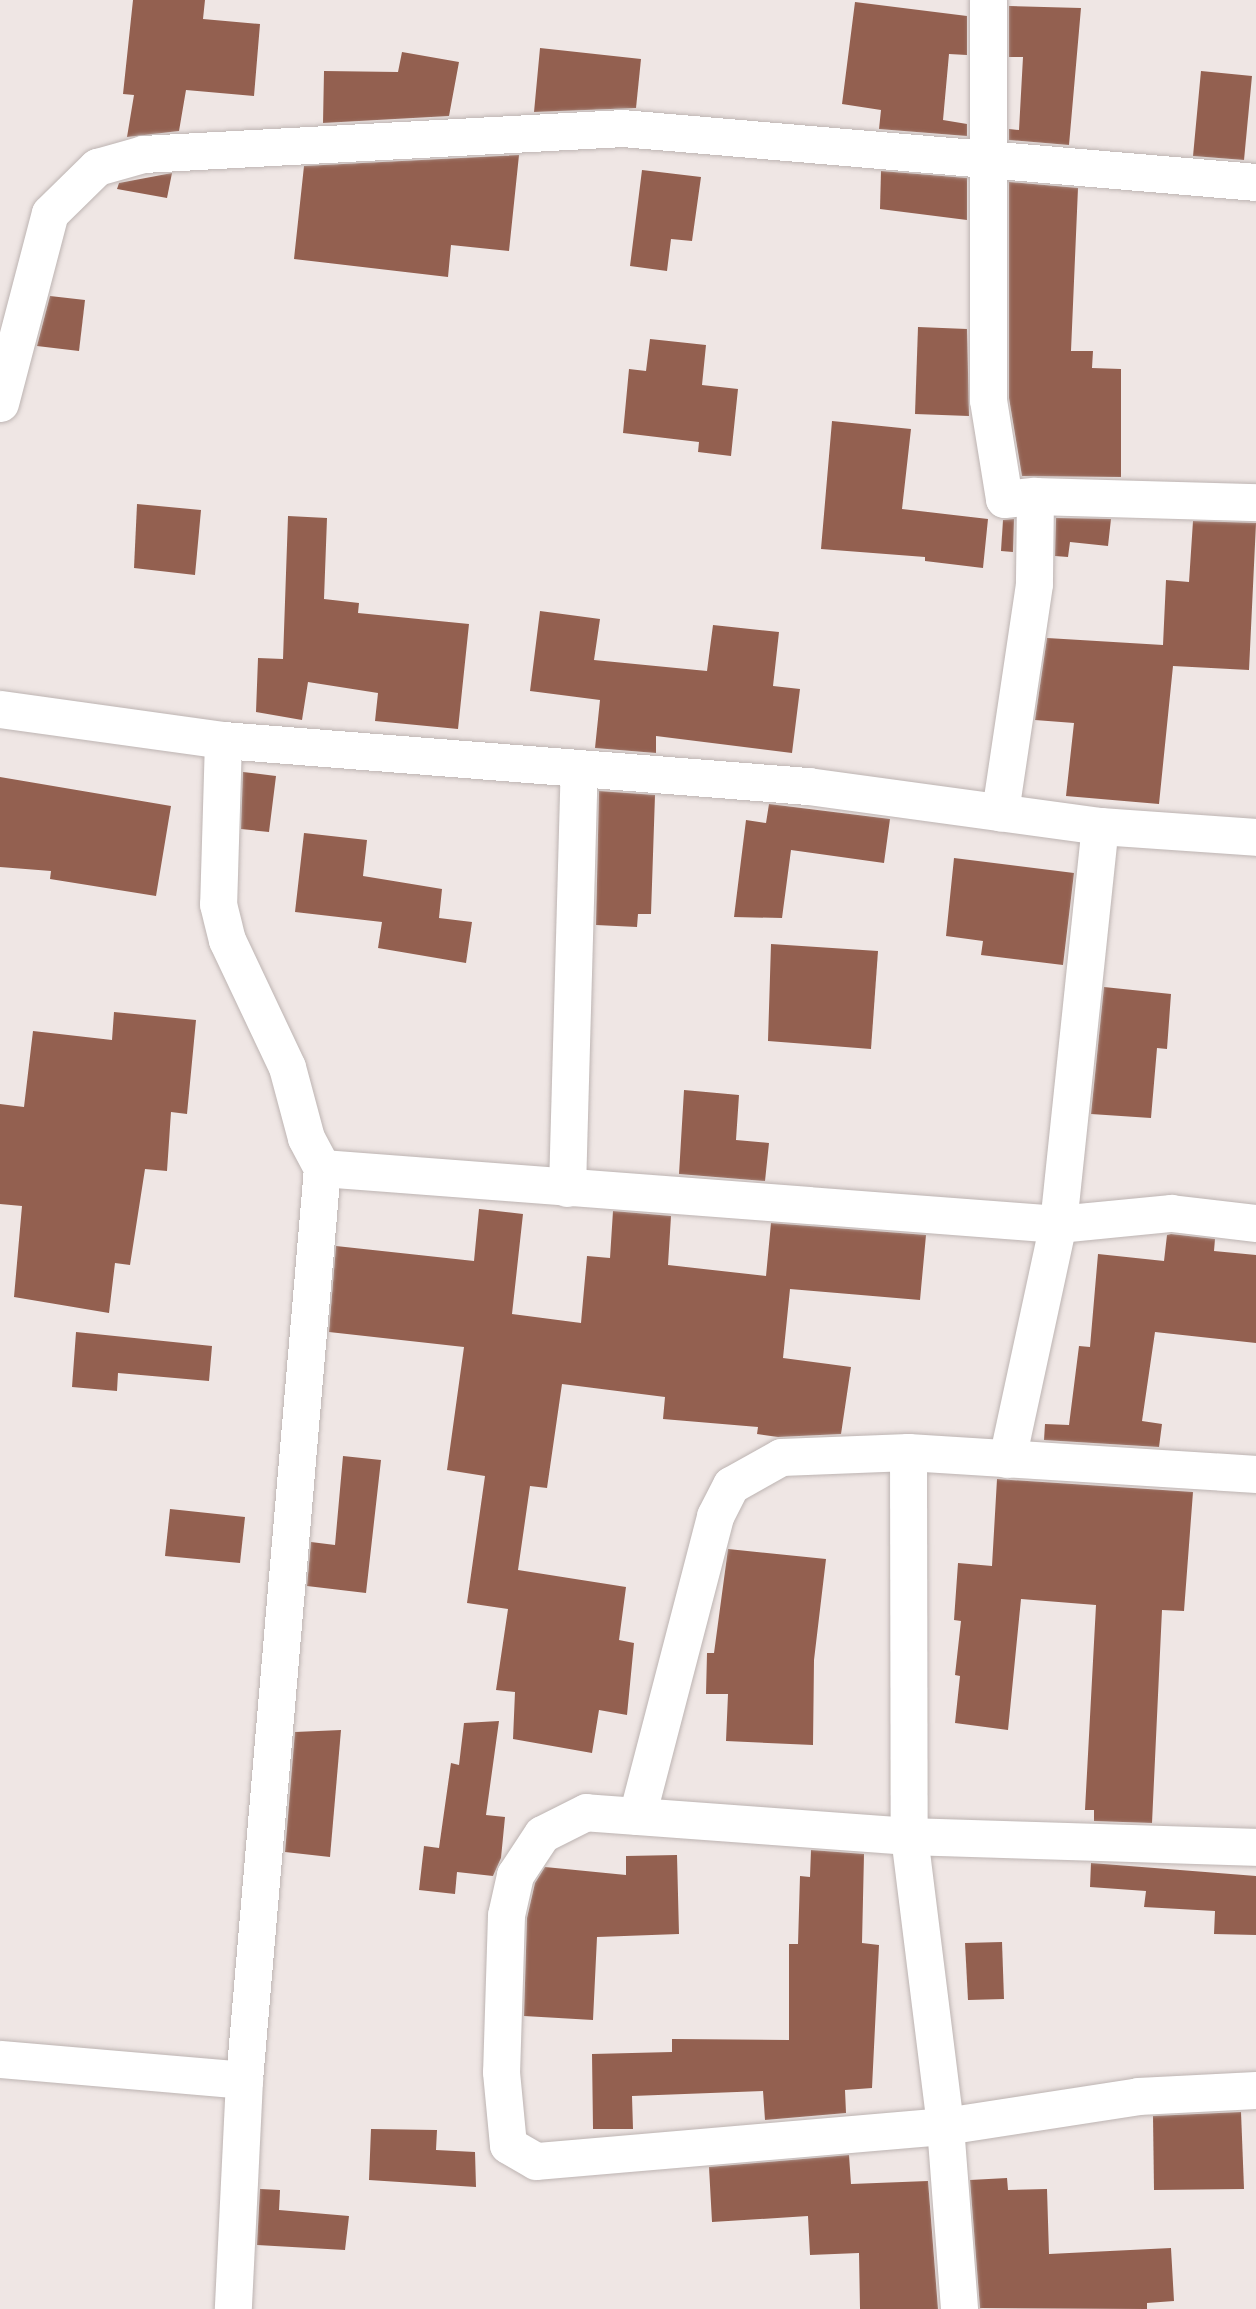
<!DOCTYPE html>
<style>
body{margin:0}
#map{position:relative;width:1256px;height:2309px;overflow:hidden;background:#efe6e4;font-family:Roboto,sans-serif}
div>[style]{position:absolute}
.building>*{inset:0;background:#936050}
.roads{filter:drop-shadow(0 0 2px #bdb4b2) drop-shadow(0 0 2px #bdb4b2)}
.minor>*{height:37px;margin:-18.5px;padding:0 18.5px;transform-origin:18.5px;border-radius:18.5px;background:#fff}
span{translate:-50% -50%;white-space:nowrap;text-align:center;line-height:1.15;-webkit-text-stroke:5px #efe6e4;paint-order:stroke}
</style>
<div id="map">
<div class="building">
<div style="clip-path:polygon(133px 0,205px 0,203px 19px,260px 24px,254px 96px,186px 90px,179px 131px,127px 137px,134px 95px,123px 94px)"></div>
<div style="clip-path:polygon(855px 2px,967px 16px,967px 55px,949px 54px,943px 120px,967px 124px,967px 136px,879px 129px,881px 110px,842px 104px)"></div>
<div style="clip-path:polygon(1009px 6px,1081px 8px,1069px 145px,1009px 140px,1009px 129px,1019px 130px,1023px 57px,1009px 57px)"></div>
<div style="clip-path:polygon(540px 48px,641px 59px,636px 108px,534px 112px)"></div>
<div style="clip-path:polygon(402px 52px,459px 62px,449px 116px,323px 123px,324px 71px,398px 72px)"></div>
<div style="clip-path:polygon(1201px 71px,1252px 76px,1244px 160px,1193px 156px)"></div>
<div style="clip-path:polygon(519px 155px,509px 251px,451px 245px,448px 277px,294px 259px,304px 166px)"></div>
<div style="clip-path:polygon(642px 170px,701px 177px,692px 241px,671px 239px,667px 271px,630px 266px)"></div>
<div style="clip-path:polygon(881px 171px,967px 178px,967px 220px,880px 209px)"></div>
<div style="clip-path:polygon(172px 173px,167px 198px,117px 189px,119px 183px)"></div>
<div style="clip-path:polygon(1009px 182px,1078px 188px,1071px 351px,1093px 351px,1092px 368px,1121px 369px,1121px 477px,1022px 476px,1009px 398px)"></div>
<div style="clip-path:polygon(50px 296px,85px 300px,79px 351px,37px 346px)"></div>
<div style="clip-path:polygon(918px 327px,967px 329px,969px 416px,915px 414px)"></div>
<div style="clip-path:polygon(650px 339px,706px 345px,702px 385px,738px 389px,731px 456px,698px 452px,699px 442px,623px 433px,629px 369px,646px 371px)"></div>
<div style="clip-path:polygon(832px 421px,911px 429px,902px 509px,988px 519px,983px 568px,925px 561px,925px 557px,821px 549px)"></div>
<div style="clip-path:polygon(137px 504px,201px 510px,195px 575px,134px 568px)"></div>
<div style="clip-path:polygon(288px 516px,327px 518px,324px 599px,359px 603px,358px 613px,469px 624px,458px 729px,375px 721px,378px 693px,308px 682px,302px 720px,256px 712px,258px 658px,283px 659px)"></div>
<div style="clip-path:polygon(1056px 518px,1111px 519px,1108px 546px,1070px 542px,1068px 557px,1055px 556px)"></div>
<div style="clip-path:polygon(1014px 519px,1013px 552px,1001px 551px,1003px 520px)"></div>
<div style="clip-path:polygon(1193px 521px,1256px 523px,1249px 670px,1173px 666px,1159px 804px,1066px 796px,1074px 723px,1035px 720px,1047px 638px,1163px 645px,1166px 580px,1189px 582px)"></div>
<div style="clip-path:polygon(540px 611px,600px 619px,594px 660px,707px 671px,713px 625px,779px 632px,773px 686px,800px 689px,792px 753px,656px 736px,656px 753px,595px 748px,600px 700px,530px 691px)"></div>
<div style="clip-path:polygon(243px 772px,276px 776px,269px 832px,241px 829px)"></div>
<div style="clip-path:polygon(0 777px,171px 806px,156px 896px,50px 879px,51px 871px,0 867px)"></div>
<div style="clip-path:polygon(599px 791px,655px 795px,651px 914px,638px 914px,637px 927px,596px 925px)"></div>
<div style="clip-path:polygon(769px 804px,890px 819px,884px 863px,791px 850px,782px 918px,734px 917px,746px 820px,766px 823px)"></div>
<div style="clip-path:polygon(304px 833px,367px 840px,363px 876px,442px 889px,439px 918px,472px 922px,466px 963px,378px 948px,382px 922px,295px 912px)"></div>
<div style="clip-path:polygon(954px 858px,1074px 873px,1063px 965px,981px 955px,983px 941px,946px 936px)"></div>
<div style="clip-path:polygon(771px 944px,878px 951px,871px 1049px,768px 1041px)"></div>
<div style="clip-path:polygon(1104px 987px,1171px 994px,1167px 1049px,1157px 1048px,1151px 1118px,1091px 1114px)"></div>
<div style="clip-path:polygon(114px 1012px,196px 1020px,187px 1114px,171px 1112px,167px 1171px,145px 1169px,130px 1265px,115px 1263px,109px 1313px,14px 1297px,22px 1206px,0 1204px,0 1104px,24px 1107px,33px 1031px,112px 1040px)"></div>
<div style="clip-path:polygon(684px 1090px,739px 1095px,736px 1140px,769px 1143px,765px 1181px,679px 1174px)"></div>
<div style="clip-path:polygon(479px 1209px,523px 1214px,512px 1314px,581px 1323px,587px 1256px,610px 1258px,613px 1211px,671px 1216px,668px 1265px,766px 1276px,771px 1223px,926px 1235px,920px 1300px,790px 1289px,783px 1358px,851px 1367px,841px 1434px,778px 1437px,757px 1434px,758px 1427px,663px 1419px,665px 1397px,562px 1384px,547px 1488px,530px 1486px,518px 1570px,626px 1587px,619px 1640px,634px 1643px,627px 1715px,599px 1710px,592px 1753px,513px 1739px,515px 1692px,496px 1690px,508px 1609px,467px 1603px,485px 1476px,447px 1470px,464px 1347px,329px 1332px,336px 1246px,474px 1261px)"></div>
<div style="clip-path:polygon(1171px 1234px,1215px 1239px,1214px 1251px,1256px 1255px,1256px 1343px,1155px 1332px,1142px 1421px,1162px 1424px,1159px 1447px,1044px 1440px,1045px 1424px,1069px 1425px,1079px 1346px,1090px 1347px,1098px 1254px,1164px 1261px,1167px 1235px)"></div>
<div style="clip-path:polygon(76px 1332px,212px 1346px,209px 1381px,118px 1373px,117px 1391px,72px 1387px)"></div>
<div style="clip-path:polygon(343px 1456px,381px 1460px,366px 1593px,307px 1586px,311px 1542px,335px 1545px)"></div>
<div style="clip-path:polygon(997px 1479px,1193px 1492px,1184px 1611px,1162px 1610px,1152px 1823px,1094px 1821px,1094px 1810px,1085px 1810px,1096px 1605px,1021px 1599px,1008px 1730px,955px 1723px,960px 1676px,955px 1675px,961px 1621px,954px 1620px,958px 1563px,992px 1566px)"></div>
<div style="clip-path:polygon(170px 1509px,245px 1517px,240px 1563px,165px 1556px)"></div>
<div style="clip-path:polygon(728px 1549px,826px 1559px,814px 1660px,813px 1745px,726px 1741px,728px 1694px,706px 1694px,707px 1653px,714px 1653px)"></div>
<div style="clip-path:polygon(499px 1721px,486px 1815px,505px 1817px,501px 1858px,493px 1876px,457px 1872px,455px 1894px,419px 1890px,424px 1846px,439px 1848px,451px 1763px,459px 1765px,464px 1723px)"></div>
<div style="clip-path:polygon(341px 1730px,330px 1857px,285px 1852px,295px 1732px)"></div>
<div style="clip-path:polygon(811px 1850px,864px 1854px,862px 1943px,879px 1945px,872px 2088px,845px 2090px,846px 2113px,765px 2120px,763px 2091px,632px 2096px,633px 2129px,593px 2129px,592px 2054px,672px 2052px,672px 2039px,789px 2040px,789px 1944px,798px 1944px,800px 1876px,810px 1877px)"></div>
<div style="clip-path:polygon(677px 1855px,679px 1934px,597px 1937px,593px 2020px,524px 2016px,527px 1918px,535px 1883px,545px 1867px,626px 1875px,626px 1856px)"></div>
<div style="clip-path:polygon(1091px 1863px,1256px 1876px,1256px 1935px,1214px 1934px,1215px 1911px,1144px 1907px,1146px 1891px,1090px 1887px)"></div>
<div style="clip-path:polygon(1002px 1942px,1004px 1999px,968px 2000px,965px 1943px)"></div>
<div style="clip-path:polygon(1241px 2112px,1244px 2189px,1154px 2190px,1153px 2116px)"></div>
<div style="clip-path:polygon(371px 2129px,437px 2130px,436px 2150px,475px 2152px,476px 2187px,369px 2180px)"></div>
<div style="clip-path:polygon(849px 2155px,851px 2184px,928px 2181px,938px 2309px,860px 2309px,859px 2253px,810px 2255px,808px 2216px,712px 2222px,709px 2167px)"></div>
<div style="clip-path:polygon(1007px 2178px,1008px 2190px,1047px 2189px,1049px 2254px,1171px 2248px,1174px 2301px,1147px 2303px,1147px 2309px,980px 2308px,970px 2180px)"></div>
<div style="clip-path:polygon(260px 2189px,280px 2190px,279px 2210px,349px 2216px,345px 2250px,257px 2245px)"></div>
</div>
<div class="roads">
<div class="minor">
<div style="left:988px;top:0;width:400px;rotate:90deg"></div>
<div style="left:988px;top:400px;width:100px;rotate:80.8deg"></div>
<div style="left:1004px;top:499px;width:31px;rotate:-6deg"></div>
<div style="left:1035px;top:496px;width:88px;rotate:90.7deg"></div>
<div style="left:1034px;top:584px;width:231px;rotate:98.5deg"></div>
<div style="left:0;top:403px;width:196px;rotate:-75.3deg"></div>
<div style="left:50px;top:213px;width:66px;rotate:-44.4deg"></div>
<div style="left:97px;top:167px;width:48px;rotate:-15.8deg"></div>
<div style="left:143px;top:154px;width:480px;rotate:-3.1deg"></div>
<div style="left:622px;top:128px;width:636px;rotate:4.87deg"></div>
<div style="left:1035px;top:496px;width:221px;rotate:1.6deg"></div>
<div style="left:0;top:709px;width:225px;rotate:7.9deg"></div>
<div style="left:223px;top:740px;width:587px;rotate:4.5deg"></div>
<div style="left:808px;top:786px;width:295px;rotate:7.8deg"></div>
<div style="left:1100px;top:826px;width:156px;rotate:4deg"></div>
<div style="left:223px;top:740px;width:164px;rotate:91.7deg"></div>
<div style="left:218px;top:904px;width:37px;rotate:76deg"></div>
<div style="left:227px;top:940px;width:140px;rotate:64.7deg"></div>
<div style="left:287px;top:1067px;width:73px;rotate:75deg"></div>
<div style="left:306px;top:1138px;width:34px;rotate:62deg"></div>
<div style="left:322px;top:1168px;width:915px;rotate:94.89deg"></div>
<div style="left:244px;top:2080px;width:229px;rotate:92.8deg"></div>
<div style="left:322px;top:1168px;width:738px;rotate:4.35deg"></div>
<div style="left:1058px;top:1224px;width:114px;rotate:-5.6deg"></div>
<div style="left:1171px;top:1213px;width:86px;rotate:6.7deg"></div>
<div style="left:567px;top:1188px;width:420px;rotate:-88.4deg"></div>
<div style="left:908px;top:1452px;width:384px;rotate:89.9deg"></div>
<div style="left:909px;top:1836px;width:292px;rotate:82.9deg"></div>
<div style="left:945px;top:2126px;width:184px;rotate:85.6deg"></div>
<div style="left:1007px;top:1459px;width:240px;rotate:-77.8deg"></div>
<div style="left:1058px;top:1224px;width:400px;rotate:-84deg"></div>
<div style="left:637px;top:1816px;width:310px;rotate:-75.4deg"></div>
<div style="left:715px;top:1516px;width:35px;rotate:-63deg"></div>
<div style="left:731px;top:1485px;width:57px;rotate:-29.2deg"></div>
<div style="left:781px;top:1457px;width:127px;rotate:-2.3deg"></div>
<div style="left:908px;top:1452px;width:349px;rotate:3.6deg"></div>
<div style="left:1256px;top:1847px;width:347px;rotate:-178.2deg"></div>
<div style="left:909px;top:1836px;width:324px;rotate:-175.8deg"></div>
<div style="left:586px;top:1812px;width:49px;rotate:153.4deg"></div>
<div style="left:542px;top:1834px;width:49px;rotate:123.4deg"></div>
<div style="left:515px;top:1875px;width:41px;rotate:102.7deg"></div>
<div style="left:506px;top:1915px;width:157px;rotate:91.8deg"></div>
<div style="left:501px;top:2072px;width:73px;rotate:84.5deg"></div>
<div style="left:508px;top:2145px;width:32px;rotate:30deg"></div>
<div style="left:536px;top:2161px;width:410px;rotate:-4.9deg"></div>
<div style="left:945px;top:2126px;width:195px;rotate:-8.8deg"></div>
<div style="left:1138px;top:2096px;width:118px;rotate:-2.9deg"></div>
<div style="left:0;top:2059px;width:245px;rotate:4.9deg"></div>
</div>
</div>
</div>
